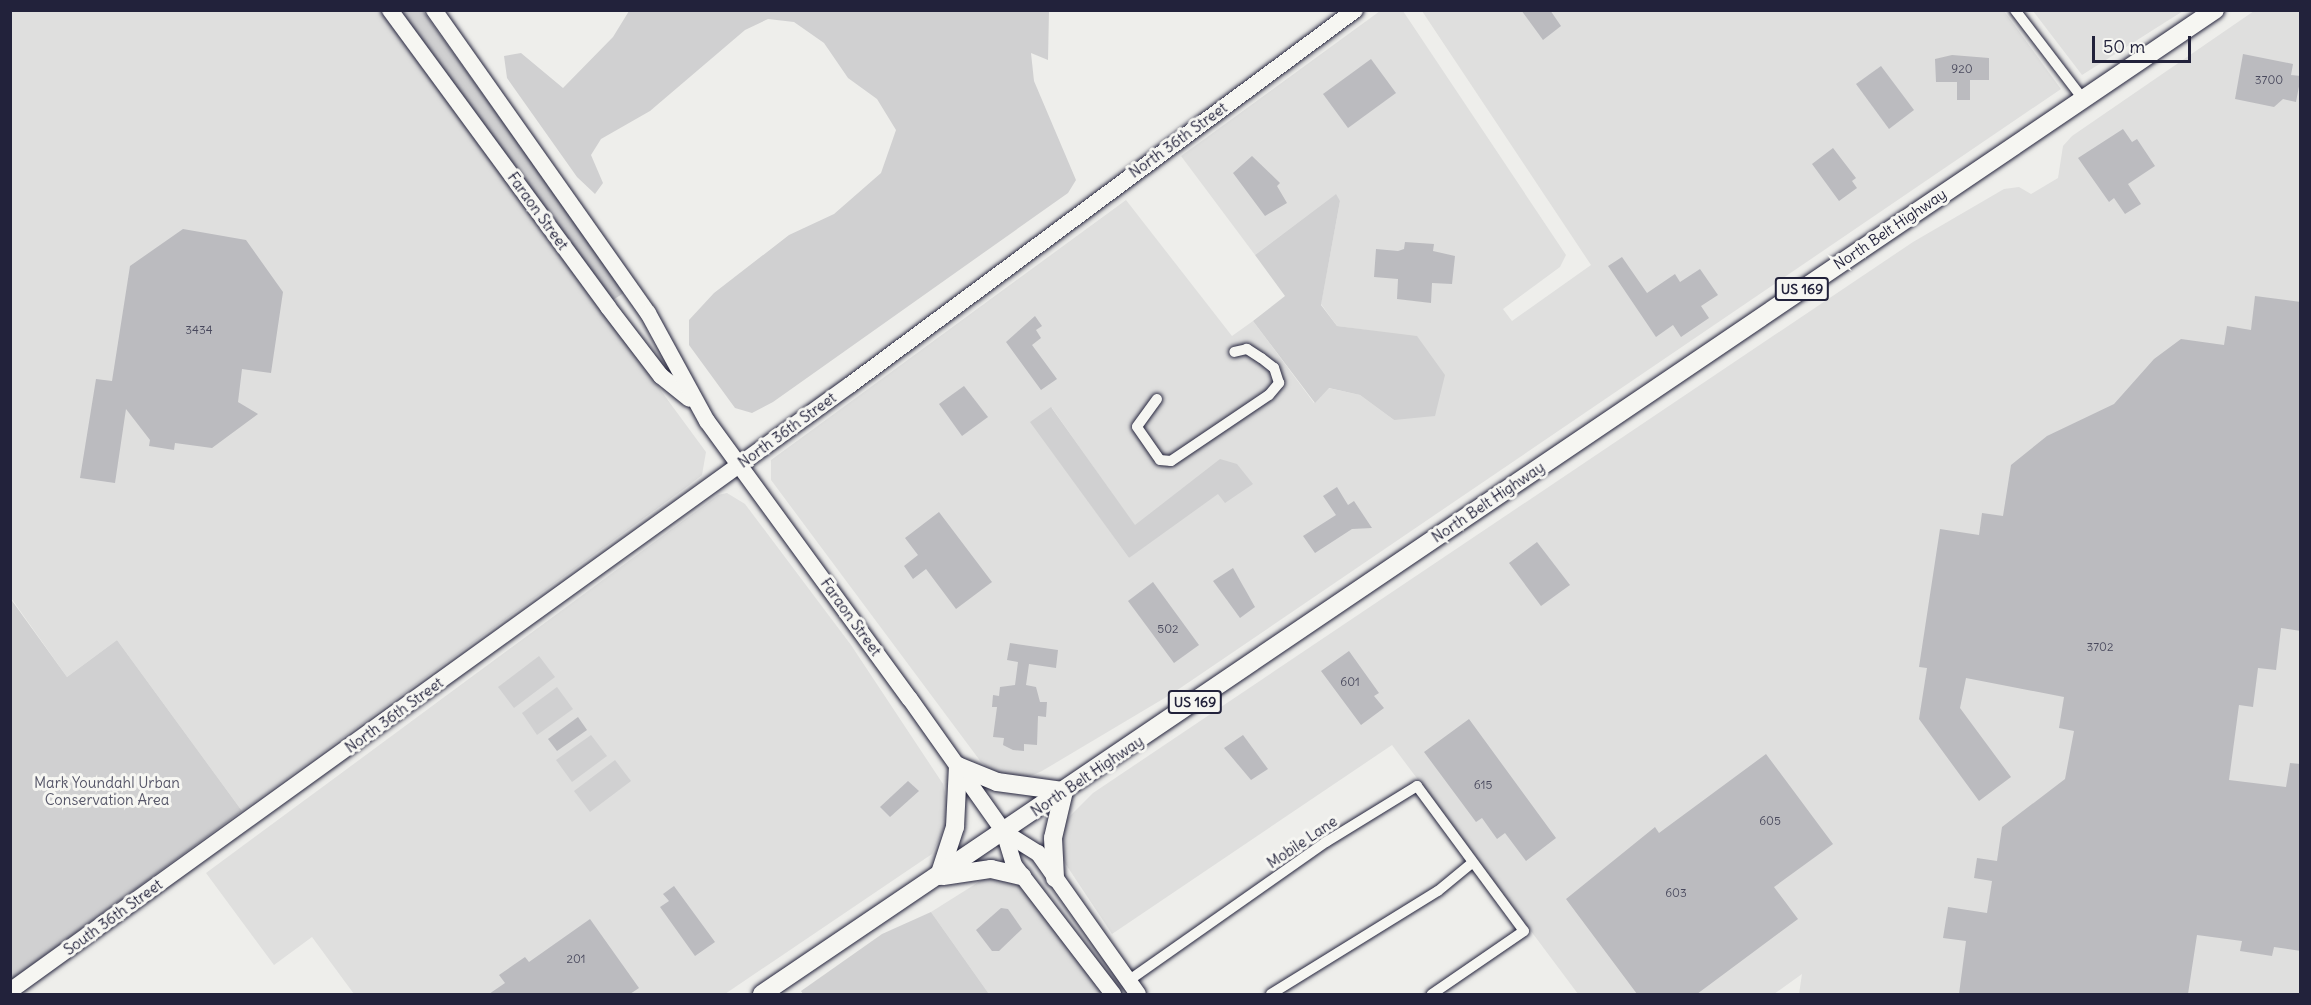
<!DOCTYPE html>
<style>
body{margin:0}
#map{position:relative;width:2311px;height:1005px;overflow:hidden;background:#eeeeeb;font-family:Delius,sans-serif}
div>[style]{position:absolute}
.built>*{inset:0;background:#dfdfde}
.green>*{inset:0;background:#d0d0d1}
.building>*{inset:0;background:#bbbbbf}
.roads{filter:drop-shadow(0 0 2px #22223b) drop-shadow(0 0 2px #22223b)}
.street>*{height:10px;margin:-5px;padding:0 5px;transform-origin:5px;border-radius:5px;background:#f6f6f2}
.secondary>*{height:16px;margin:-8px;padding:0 8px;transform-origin:8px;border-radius:8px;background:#f6f6f2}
.primary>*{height:18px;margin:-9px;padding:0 9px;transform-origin:9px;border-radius:9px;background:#f6f6f2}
span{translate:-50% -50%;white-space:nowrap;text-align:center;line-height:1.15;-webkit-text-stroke:6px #f6f6f2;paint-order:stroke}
.number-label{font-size:12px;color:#48485c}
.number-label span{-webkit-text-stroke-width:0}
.shield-label span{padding:2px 4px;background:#f6f6f2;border:2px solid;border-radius:4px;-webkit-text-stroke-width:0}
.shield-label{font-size:14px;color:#22223b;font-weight:700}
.street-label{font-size:15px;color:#22223b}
.park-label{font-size:15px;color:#565668}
.frame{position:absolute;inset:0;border:12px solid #22223b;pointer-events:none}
.scale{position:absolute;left:2092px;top:36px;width:99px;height:27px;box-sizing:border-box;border:3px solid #22223b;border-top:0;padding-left:8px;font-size:18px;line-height:21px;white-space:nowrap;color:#22223b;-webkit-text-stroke:4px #f6f6f2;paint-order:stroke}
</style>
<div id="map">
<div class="built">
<div style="clip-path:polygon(10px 11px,382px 11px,706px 452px,702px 475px,688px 486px,242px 811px,117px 640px,67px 677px,11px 598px)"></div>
<div style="clip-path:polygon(evenodd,1380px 11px,1403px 11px,1566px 255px,1560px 267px,1503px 309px,1512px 321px,1591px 265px,1422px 11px,2004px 11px,2061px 89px,1173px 693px,1042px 771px,1026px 778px,998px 774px,981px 762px,771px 480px,771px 460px,1126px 200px,1232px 336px,1253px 321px,1314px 403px,1328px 388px,1360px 395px,1394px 420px,1417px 337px,1337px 326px,1321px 304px,1340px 201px,1335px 195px,1255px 255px,1181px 156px,1380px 11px,1052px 408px,1135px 526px,1220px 460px,1129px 558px,1031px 422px,1052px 408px)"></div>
<div style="clip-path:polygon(2033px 11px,2183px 11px,2082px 75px)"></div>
<div style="clip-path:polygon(2254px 11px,2300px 11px,2300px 994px,1799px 994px,1802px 974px,1774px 994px,1578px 994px,1392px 745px,1112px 934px,1061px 857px,1059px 845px,1065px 821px,1093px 793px,1913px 242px,2004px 189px,2019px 187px,2031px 194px,2058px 178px,2063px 146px,2072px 136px)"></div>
<div style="clip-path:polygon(727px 493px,745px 504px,851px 645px,943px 784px,950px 816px,932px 854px,725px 994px,354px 994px,312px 937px,274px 965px,206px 873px,718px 495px)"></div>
<div style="clip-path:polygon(993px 873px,1017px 877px,1108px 994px,989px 994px,931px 912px)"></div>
</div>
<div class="green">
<div style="clip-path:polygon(400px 11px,423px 11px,625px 292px,613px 300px)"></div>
<div style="clip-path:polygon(629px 11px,1049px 11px,1048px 60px,1031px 53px,1034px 81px,1076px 180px,1068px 193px,773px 402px,752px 413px,735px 408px,689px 345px,689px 320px,714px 293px,789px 235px,834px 214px,881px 173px,896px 130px,877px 99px,848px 78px,824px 43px,794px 22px,768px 19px,745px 30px,650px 111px,601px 139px,591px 155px,603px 183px,595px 194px,577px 177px,507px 78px,504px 56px,521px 53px,563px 88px,613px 37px)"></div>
<div style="clip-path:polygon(1336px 194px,1340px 201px,1321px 305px,1337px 326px,1417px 336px,1445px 375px,1435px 416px,1394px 420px,1360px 395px,1329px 388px,1315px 403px,1253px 321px,1285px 296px,1255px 255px)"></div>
<div style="clip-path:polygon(1051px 407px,1135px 525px,1220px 459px,1237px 464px,1253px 484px,1225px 503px,1218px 494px,1129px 558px,1030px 422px)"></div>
<div style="clip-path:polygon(10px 598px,67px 677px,117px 640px,242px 811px,11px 980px)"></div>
<div style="clip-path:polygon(539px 656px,555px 677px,514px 708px,498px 687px)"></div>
<div style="clip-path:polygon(557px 687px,573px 709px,537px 735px,522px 713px)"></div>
<div style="clip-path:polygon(591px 735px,607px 756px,572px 782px,556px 760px)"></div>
<div style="clip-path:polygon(615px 760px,631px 781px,590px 812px,574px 791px)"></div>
<div style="clip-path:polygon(931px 912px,989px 994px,803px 994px,801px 991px,882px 934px)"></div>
</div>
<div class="building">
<div style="clip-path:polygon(1521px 10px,1550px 10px,1561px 26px,1543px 40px)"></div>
<div style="clip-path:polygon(2243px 54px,2293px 64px,2291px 75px,2301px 76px,2296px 102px,2283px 99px,2274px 107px,2235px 99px)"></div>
<div style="clip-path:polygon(1952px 55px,1989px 58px,1989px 80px,1970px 80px,1970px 100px,1957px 100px,1957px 82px,1936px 82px,1935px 59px)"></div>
<div style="clip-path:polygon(1371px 59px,1396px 93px,1348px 128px,1323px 94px)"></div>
<div style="clip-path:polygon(1881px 66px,1914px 110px,1889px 129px,1856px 84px)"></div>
<div style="clip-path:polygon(2123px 129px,2132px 142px,2137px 139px,2155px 166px,2128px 184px,2141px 204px,2125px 214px,2114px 198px,2109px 202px,2078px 158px)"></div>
<div style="clip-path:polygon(1833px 148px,1856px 178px,1852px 181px,1857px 188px,1839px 201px,1812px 164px)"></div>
<div style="clip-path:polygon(1252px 156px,1280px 183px,1277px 186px,1287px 203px,1265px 216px,1233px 173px)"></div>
<div style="clip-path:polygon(183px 229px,246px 240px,283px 292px,271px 373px,242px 369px,238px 402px,258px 414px,212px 448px,175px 443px,174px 450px,149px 446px,150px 440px,126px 409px,115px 483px,80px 478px,96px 379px,112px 381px,130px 266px)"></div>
<div style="clip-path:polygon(1405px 242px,1434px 244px,1433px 251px,1455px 256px,1452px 284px,1432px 283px,1431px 303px,1397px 299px,1398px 279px,1374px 277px,1376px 249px,1398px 251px,1404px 249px)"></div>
<div style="clip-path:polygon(1622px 257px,1647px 293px,1675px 274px,1680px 282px,1700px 269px,1718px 295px,1701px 306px,1709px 318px,1681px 337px,1673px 325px,1656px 337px,1608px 266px)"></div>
<div style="clip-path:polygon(2255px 296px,2301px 302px,2301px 631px,2281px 628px,2276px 670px,2258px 668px,2253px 707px,2239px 705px,2229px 780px,2286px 787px,2290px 763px,2301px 764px,2301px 951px,2274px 947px,2272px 956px,2240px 951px,2242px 941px,2197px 935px,2188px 994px,1959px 994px,1966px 941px,1943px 938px,1948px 907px,1987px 913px,1992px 881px,1974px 878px,1977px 858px,1997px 861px,2002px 827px,2065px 779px,2074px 731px,2059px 728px,2064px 697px,1966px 678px,1960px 708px,2011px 777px,1979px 801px,1919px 719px,1927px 668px,1919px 667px,1940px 529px,1979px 535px,1982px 513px,2003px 516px,2011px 465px,2047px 436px,2114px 404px,2154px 359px,2181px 339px,2224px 345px,2227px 326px,2251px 330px)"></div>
<div style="clip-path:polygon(1035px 316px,1042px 326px,1036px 330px,1041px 338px,1032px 345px,1057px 379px,1041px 390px,1006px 342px)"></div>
<div style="clip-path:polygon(964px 386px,988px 417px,962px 436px,939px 404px)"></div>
<div style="clip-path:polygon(1337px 487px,1348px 505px,1354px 501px,1372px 528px,1352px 529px,1315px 553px,1303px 536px,1336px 515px,1323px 496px)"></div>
<div style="clip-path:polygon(939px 512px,992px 582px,956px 609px,926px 569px,913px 579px,904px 566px,918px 555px,905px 538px)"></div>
<div style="clip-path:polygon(1537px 542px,1570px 585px,1541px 606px,1509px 563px)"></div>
<div style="clip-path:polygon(1233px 568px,1255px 607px,1240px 618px,1213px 581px)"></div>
<div style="clip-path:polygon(1153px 582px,1199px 645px,1174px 663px,1128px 601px)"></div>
<div style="clip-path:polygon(1010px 643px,1058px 650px,1056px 668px,1029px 664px,1026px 685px,1036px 687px,1040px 702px,1047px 702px,1046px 717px,1038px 716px,1037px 745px,1024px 744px,1024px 751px,1013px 750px,1003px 745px,1004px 738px,993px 737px,997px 707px,992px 707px,993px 695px,999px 696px,1000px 687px,1015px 685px,1018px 662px,1007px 660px)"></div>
<div style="clip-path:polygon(1349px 651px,1379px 693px,1374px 696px,1384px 708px,1361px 725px,1321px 671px)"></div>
<div style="clip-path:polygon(578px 717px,587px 730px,557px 751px,548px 739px)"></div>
<div style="clip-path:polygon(1469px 719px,1556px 838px,1526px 861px,1505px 833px,1497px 839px,1482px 818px,1476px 822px,1424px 752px)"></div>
<div style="clip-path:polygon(1243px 735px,1268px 769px,1251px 780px,1224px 748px)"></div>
<div style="clip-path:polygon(1766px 754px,1833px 844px,1774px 887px,1798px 919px,1697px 994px,1637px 994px,1566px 899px,1655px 827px,1659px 833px)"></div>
<div style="clip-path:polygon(908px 781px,919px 791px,890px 817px,880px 807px)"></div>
<div style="clip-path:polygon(674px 886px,715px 942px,695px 956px,660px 907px,669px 901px,663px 894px)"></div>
<div style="clip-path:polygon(1001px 908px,1008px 909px,1022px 929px,999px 951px,992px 951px,976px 930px)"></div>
<div style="clip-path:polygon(590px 919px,639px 988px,630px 994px,489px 994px,505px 983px,499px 975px,525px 957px,529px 962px)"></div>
</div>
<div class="roads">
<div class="street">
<div style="left:2015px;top:10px;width:112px;rotate:52.6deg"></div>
<div style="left:1157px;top:399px;width:34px;rotate:126deg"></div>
<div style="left:1137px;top:427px;width:40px;rotate:55.1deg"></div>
<div style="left:1160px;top:460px;width:11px;rotate:5deg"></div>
<div style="left:1171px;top:461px;width:118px;rotate:-34deg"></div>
<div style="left:1269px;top:395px;width:16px;rotate:-50deg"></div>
<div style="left:1279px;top:383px;width:16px;rotate:-108deg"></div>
<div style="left:1274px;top:368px;width:16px;rotate:-142deg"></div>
<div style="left:1261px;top:358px;width:17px;rotate:-147deg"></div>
<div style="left:1247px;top:349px;width:13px;rotate:167deg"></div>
<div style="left:1128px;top:981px;width:242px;rotate:-35.1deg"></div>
<div style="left:1326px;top:842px;width:107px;rotate:-31.6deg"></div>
<div style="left:1417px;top:786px;width:180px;rotate:53.6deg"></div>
<div style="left:1524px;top:931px;width:112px;rotate:145.6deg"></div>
<div style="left:1271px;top:994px;width:196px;rotate:-31.7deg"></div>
<div style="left:1438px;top:891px;width:44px;rotate:-39.5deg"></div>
</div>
<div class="secondary">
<div style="left:390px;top:10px;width:368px;rotate:53.7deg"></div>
<div style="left:608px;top:307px;width:87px;rotate:52.5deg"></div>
<div style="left:661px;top:376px;width:36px;rotate:39deg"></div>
<div style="left:434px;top:10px;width:371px;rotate:54.8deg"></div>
<div style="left:648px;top:313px;width:123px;rotate:61.4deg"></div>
<div style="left:707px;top:421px;width:344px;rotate:53.9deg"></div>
<div style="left:910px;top:699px;width:163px;rotate:54.7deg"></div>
<div style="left:1004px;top:832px;width:34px;rotate:73deg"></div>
<div style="left:1014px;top:865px;width:163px;rotate:52.5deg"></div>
<div style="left:1004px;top:832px;width:40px;rotate:32deg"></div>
<div style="left:1038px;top:853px;width:173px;rotate:54.7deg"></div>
<div style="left:10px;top:991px;width:1036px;rotate:-35.81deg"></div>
<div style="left:850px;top:385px;width:629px;rotate:-36.6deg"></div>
</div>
<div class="primary">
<div style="left:939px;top:876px;width:52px;rotate:-71.9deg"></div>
<div style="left:955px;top:827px;width:61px;rotate:-87.2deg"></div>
<div style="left:958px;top:766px;width:42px;rotate:22.3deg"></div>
<div style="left:997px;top:782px;width:68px;rotate:7.7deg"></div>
<div style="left:1064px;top:791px;width:48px;rotate:103.2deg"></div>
<div style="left:1053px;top:838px;width:40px;rotate:87.1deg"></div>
<div style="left:943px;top:876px;width:49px;rotate:-8.3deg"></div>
<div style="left:991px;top:869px;width:32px;rotate:13deg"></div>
<div style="left:762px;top:994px;width:1755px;rotate:-34.11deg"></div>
</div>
</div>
<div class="number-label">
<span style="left:1962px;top:69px">920</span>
<span style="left:2269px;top:80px">3700</span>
<span style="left:199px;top:330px">3434</span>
<span style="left:1168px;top:629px">502</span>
<span style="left:2100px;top:647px">3702</span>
<span style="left:1350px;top:682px">601</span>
<span style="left:1483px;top:785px">615</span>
<span style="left:1770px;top:821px">605</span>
<span style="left:1676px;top:893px">603</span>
<span style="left:576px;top:959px">201</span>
</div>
<div class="shield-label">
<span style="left:1802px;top:289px">US 169</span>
<span style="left:1195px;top:702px">US 169</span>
</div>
<div class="street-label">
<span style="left:1178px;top:140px;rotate:-36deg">North 36th Street</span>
<span style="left:538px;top:211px;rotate:54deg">Faraon Street</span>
<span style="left:1890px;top:229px;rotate:-34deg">North Belt Highway</span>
<span style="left:787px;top:430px;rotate:-36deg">North 36th Street</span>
<span style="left:1488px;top:502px;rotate:-34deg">North Belt Highway</span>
<span style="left:851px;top:617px;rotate:54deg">Faraon Street</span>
<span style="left:394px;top:715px;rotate:-36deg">North 36th Street</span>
<span style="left:1087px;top:776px;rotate:-34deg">North Belt Highway</span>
<span style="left:1302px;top:842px;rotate:-34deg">Mobile Lane</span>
<span style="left:113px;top:917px;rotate:-36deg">South 36th Street</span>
</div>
<div class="park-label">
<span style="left:107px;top:791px">Mark Youndahl Urban<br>Conservation Area</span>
</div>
<div class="frame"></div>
<div class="scale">50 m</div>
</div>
